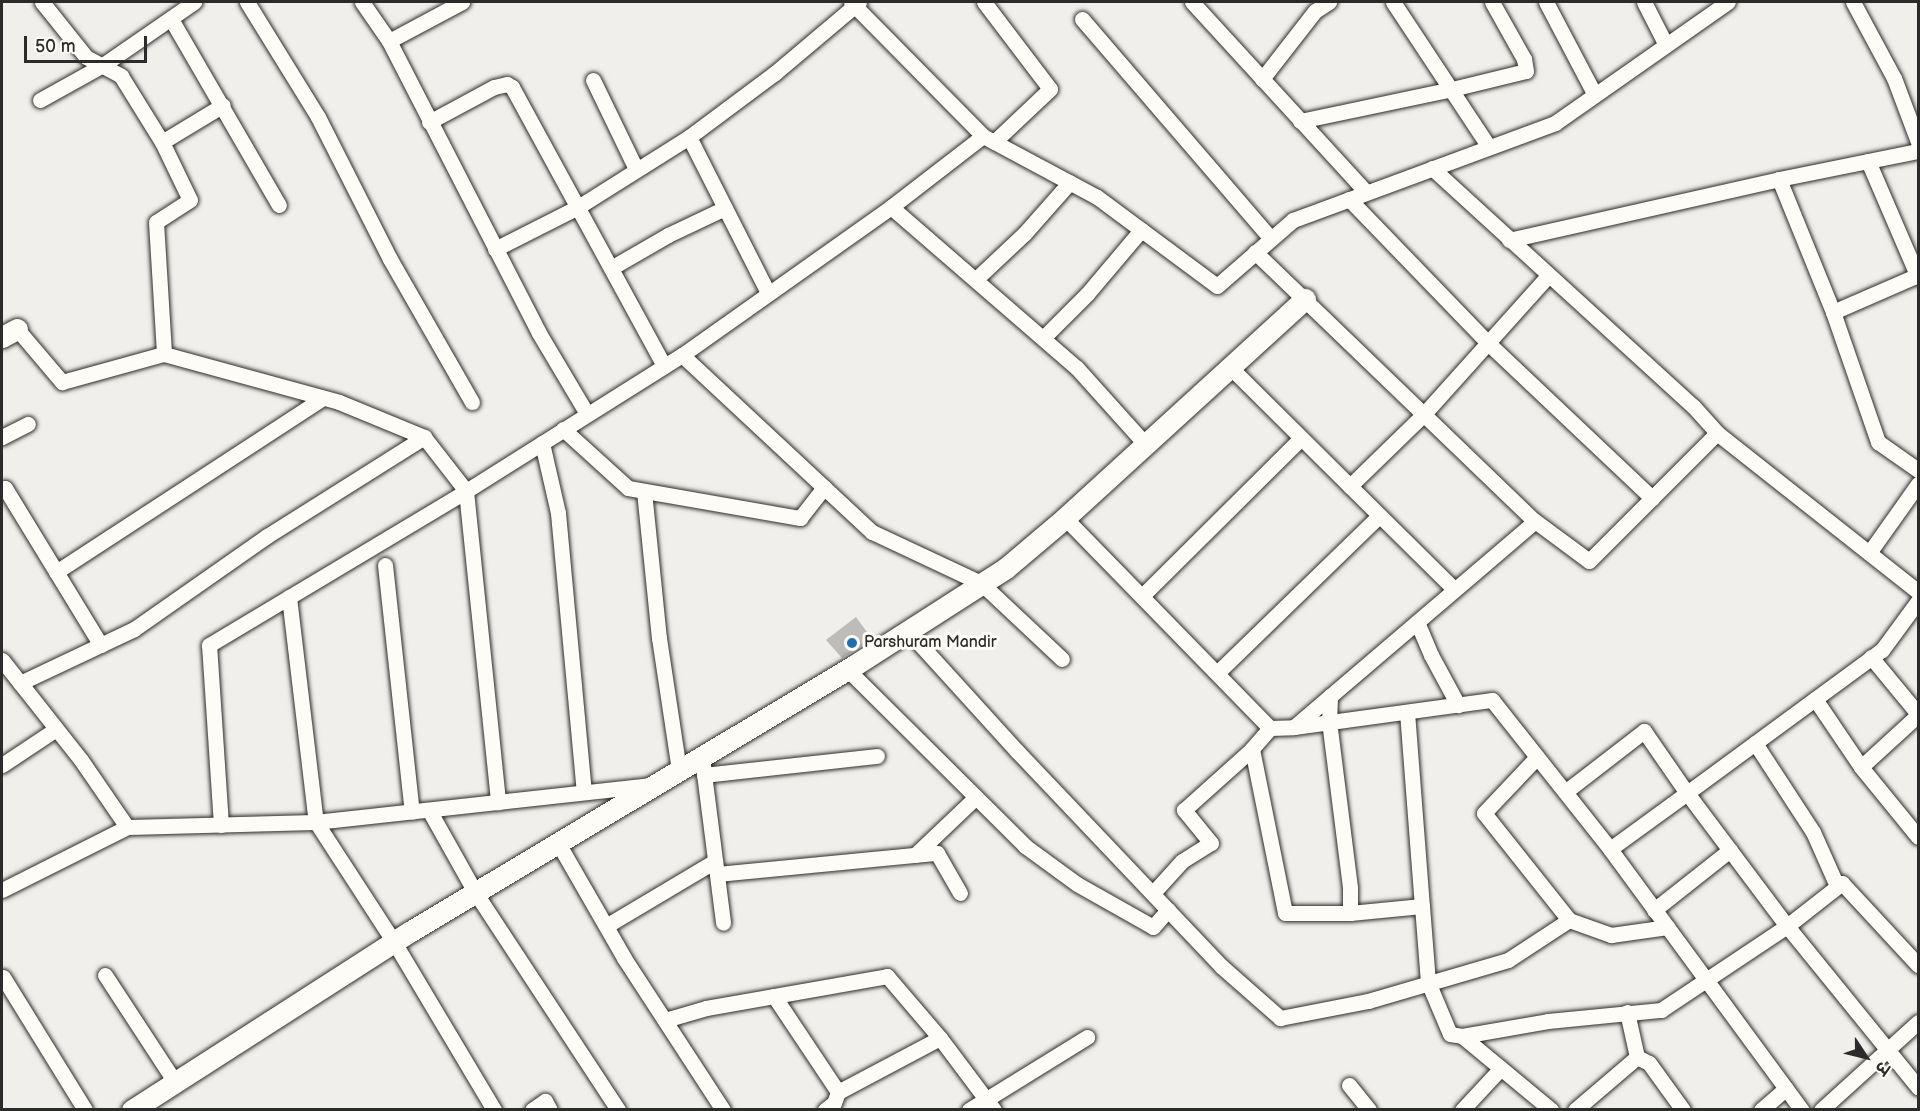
<!DOCTYPE html>
<meta charset="utf-8">
<style>
body{margin:0}
#map{position:relative;width:1920px;height:1111px;overflow:hidden;background:#f0efeb;font-family:"Balsamiq Sans","Playpen Sans Deva",sans-serif}
div>[style]{position:absolute}
.building>*{inset:0;background:#bdbcb8}
.roads{filter:drop-shadow(0 0 2px #2b2b2b) drop-shadow(0 0 2px #2b2b2b)}
.street>*{height:15px;margin:-7.5px;padding:0 7.5px;transform-origin:7.5px;border-radius:7.5px;background:#fdfcf7}
.secondary>*{height:21px;margin:-10.5px;padding:0 10.5px;transform-origin:10.5px;border-radius:10.5px;background:#fdfcf7}
.dots>*{width:16px;height:16px;translate:-50% -50%;box-sizing:border-box;border:3px solid #fdfcf7;border-radius:50%}
span{translate:-50% -50%;white-space:nowrap;text-align:center;line-height:1.15;-webkit-text-stroke:6px #fdfcf7;paint-order:stroke}
.poi-label{font-size:16px;color:#2b2b2b}
.left{translate:0 -50%;text-align:left}
.frame{position:absolute;inset:0;border:3px solid #2b2b2b;pointer-events:none}
.north{position:absolute;left:1836px;top:1027px;width:60px;height:60px;-webkit-text-stroke:4px #fdfcf7;paint-order:stroke;rotate:125deg;font-size:16px;font-weight:700;line-height:24px;text-align:center;color:#2b2b2b}
.north::after{content:'';display:block;margin:auto;width:21px;height:27px;background:#2b2b2b;clip-path:polygon(50% 0,100% 100%,50% 72%,0 100%)}
.scale{position:absolute;left:24px;top:36px;width:123px;height:27px;box-sizing:border-box;border:3px solid #2b2b2b;border-top:0;padding-left:8px;font-size:18px;line-height:21px;white-space:nowrap;color:#2b2b2b;-webkit-text-stroke:4px #fdfcf7;paint-order:stroke}
</style>
<div id="map">
<div class="building">
<div style="clip-path:polygon(856px 617px,872px 639px,842px 658px,826px 640px)"></div>
</div>
<div class="roads">
<div class="street">
<div style="left:42px;top:2px;width:70px;rotate:51.3deg"></div>
<div style="left:86px;top:57px;width:40px;rotate:28deg"></div>
<div style="left:121px;top:76px;width:78px;rotate:58.2deg"></div>
<div style="left:162px;top:142px;width:64px;rotate:64.2deg"></div>
<div style="left:190px;top:200px;width:40px;rotate:147.1deg"></div>
<div style="left:156px;top:222px;width:132px;rotate:86.5deg"></div>
<div style="left:247px;top:2px;width:135px;rotate:58.3deg"></div>
<div style="left:318px;top:117px;width:159px;rotate:63.1deg"></div>
<div style="left:390px;top:259px;width:165px;rotate:60.2deg"></div>
<div style="left:362px;top:2px;width:47px;rotate:55.3deg"></div>
<div style="left:389px;top:41px;width:83px;rotate:-28.1deg"></div>
<div style="left:851px;top:2px;width:188px;rotate:45.4deg"></div>
<div style="left:983px;top:136px;width:129px;rotate:28.2deg"></div>
<div style="left:1097px;top:197px;width:149px;rotate:36.6deg"></div>
<div style="left:1217px;top:286px;width:101px;rotate:-41deg"></div>
<div style="left:1293px;top:220px;width:279px;rotate:-20.3deg"></div>
<div style="left:1555px;top:123px;width:211px;rotate:-35deg"></div>
<div style="left:984px;top:2px;width:109px;rotate:52.8deg"></div>
<div style="left:1050px;top:89px;width:77px;rotate:136.6deg"></div>
<div style="left:1192px;top:2px;width:258px;rotate:47.5deg"></div>
<div style="left:1393px;top:2px;width:174px;rotate:56.5deg"></div>
<div style="left:1546px;top:2px;width:105px;rotate:62.2deg"></div>
<div style="left:1644px;top:2px;width:48px;rotate:62.9deg"></div>
<div style="left:1853px;top:2px;width:86px;rotate:61.7deg"></div>
<div style="left:1894px;top:78px;width:68px;rotate:69.4deg"></div>
<div style="left:171px;top:19px;width:215px;rotate:59.9deg"></div>
<div style="left:1082px;top:19px;width:290px;rotate:49.3deg"></div>
<div style="left:389px;top:41px;width:328px;rotate:62.8deg"></div>
<div style="left:539px;top:333px;width:94px;rotate:59.3deg"></div>
<div style="left:1262px;top:79px;width:86px;rotate:-52.1deg"></div>
<div style="left:1315px;top:11px;width:17px;rotate:-33deg"></div>
<div style="left:593px;top:80px;width:99px;rotate:64.2deg"></div>
<div style="left:40px;top:100px;width:72px;rotate:-29.1deg"></div>
<div style="left:103px;top:65px;width:111px;rotate:-34.7deg"></div>
<div style="left:1300px;top:121px;width:155px;rotate:-11.9deg"></div>
<div style="left:1452px;top:89px;width:76px;rotate:-13.7deg"></div>
<div style="left:1526px;top:71px;width:12px;rotate:-99deg"></div>
<div style="left:1524px;top:59px;width:65px;rotate:-119.3deg"></div>
<div style="left:429px;top:122px;width:74px;rotate:-28.3deg"></div>
<div style="left:494px;top:87px;width:13px;rotate:-13deg"></div>
<div style="left:507px;top:84px;width:6px;rotate:31deg"></div>
<div style="left:512px;top:87px;width:318px;rotate:61.4deg"></div>
<div style="left:689px;top:137px;width:175px;rotate:63.1deg"></div>
<div style="left:162px;top:142px;width:71px;rotate:-31.2deg"></div>
<div style="left:1868px;top:161px;width:126px;rotate:66.7deg"></div>
<div style="left:1432px;top:168px;width:353px;rotate:42.4deg"></div>
<div style="left:1693px;top:406px;width:36px;rotate:48deg"></div>
<div style="left:1717px;top:433px;width:256px;rotate:38.3deg"></div>
<div style="left:1779px;top:179px;width:144px;rotate:67.9deg"></div>
<div style="left:1833px;top:312px;width:93px;rotate:-23.5deg"></div>
<div style="left:1349px;top:199px;width:200px;rotate:46deg"></div>
<div style="left:1488px;top:343px;width:226px;rotate:43.4deg"></div>
<div style="left:891px;top:207px;width:116px;rotate:-37.7deg"></div>
<div style="left:1509px;top:240px;width:277px;rotate:-12.7deg"></div>
<div style="left:1779px;top:179px;width:142px;rotate:-11.4deg"></div>
<div style="left:495px;top:249px;width:93px;rotate:-26.8deg"></div>
<div style="left:578px;top:207px;width:131px;rotate:-32.2deg"></div>
<div style="left:689px;top:137px;width:107px;rotate:-36.7deg"></div>
<div style="left:775px;top:73px;width:110px;rotate:-40.2deg"></div>
<div style="left:1255px;top:252px;width:388px;rotate:43.9deg"></div>
<div style="left:1535px;top:521px;width:67px;rotate:36.5deg"></div>
<div style="left:1589px;top:561px;width:181px;rotate:-45deg"></div>
<div style="left:611px;top:268px;width:66px;rotate:-30.1deg"></div>
<div style="left:668px;top:235px;width:63px;rotate:-25.3deg"></div>
<div style="left:976px;top:279px;width:66px;rotate:-43.2deg"></div>
<div style="left:1024px;top:234px;width:69px;rotate:-48.5deg"></div>
<div style="left:1833px;top:312px;width:138px;rotate:70.9deg"></div>
<div style="left:1878px;top:442px;width:49px;rotate:35deg"></div>
<div style="left:17px;top:329px;width:70px;rotate:49.7deg"></div>
<div style="left:62px;top:382px;width:106px;rotate:-15.4deg"></div>
<div style="left:164px;top:354px;width:181px;rotate:15.3deg"></div>
<div style="left:339px;top:402px;width:92px;rotate:22.4deg"></div>
<div style="left:424px;top:437px;width:68px;rotate:52.1deg"></div>
<div style="left:466px;top:491px;width:255px;rotate:-32.2deg"></div>
<div style="left:682px;top:355px;width:260px;rotate:43deg"></div>
<div style="left:872px;top:532px;width:120px;rotate:25.1deg"></div>
<div style="left:981px;top:583px;width:111px;rotate:43.2deg"></div>
<div style="left:1043px;top:338px;width:62px;rotate:-45deg"></div>
<div style="left:1087px;top:294px;width:84px;rotate:-49.8deg"></div>
<div style="left:682px;top:355px;width:256px;rotate:-35.3deg"></div>
<div style="left:891px;top:207px;width:246px;rotate:40.9deg"></div>
<div style="left:1077px;top:368px;width:103px;rotate:48.1deg"></div>
<div style="left:1230px;top:367px;width:169px;rotate:44.8deg"></div>
<div style="left:563px;top:429px;width:88px;rotate:42.2deg"></div>
<div style="left:628px;top:488px;width:175px;rotate:9.9deg"></div>
<div style="left:800px;top:518px;width:39px;rotate:-52deg"></div>
<div style="left:2px;top:437px;width:29px;rotate:-27deg"></div>
<div style="left:542px;top:443px;width:72px;rotate:77.1deg"></div>
<div style="left:558px;top:513px;width:280px;rotate:84.7deg"></div>
<div style="left:2px;top:491px;width:4px;rotate:-45deg"></div>
<div style="left:5px;top:488px;width:184px;rotate:58.6deg"></div>
<div style="left:644px;top:491px;width:148px;rotate:84.2deg"></div>
<div style="left:659px;top:638px;width:134px;rotate:81.4deg"></div>
<div style="left:1065px;top:518px;width:293px;rotate:45.7deg"></div>
<div style="left:1270px;top:728px;width:24px;rotate:-2deg"></div>
<div style="left:1294px;top:727px;width:317px;rotate:-40.5deg"></div>
<div style="left:1869px;top:553px;width:85px;rotate:-54.6deg"></div>
<div style="left:385px;top:565px;width:248px;rotate:83.8deg"></div>
<div style="left:56px;top:572px;width:319px;rotate:-33.1deg"></div>
<div style="left:1454px;top:589px;width:146px;rotate:-135.3deg"></div>
<div style="left:1350px;top:486px;width:103px;rotate:-44.2deg"></div>
<div style="left:1424px;top:414px;width:186px;rotate:-48.1deg"></div>
<div style="left:1142px;top:596px;width:224px;rotate:-44.8deg"></div>
<div style="left:289px;top:597px;width:227px;rotate:83.2deg"></div>
<div style="left:316px;top:822px;width:337px;rotate:-6.3deg"></div>
<div style="left:1417px;top:622px;width:36px;rotate:67deg"></div>
<div style="left:1431px;top:655px;width:57px;rotate:61.6deg"></div>
<div style="left:908px;top:631px;width:162px;rotate:47.8deg"></div>
<div style="left:1017px;top:751px;width:296px;rotate:46.5deg"></div>
<div style="left:1221px;top:966px;width:79px;rotate:41.4deg"></div>
<div style="left:1280px;top:1018px;width:90px;rotate:-10.9deg"></div>
<div style="left:1368px;top:1001px;width:146px;rotate:-16.3deg"></div>
<div style="left:1508px;top:960px;width:73px;rotate:-33.3deg"></div>
<div style="left:1569px;top:920px;width:45px;rotate:19.7deg"></div>
<div style="left:1611px;top:935px;width:57px;rotate:-8.1deg"></div>
<div style="left:1871px;top:657px;width:74px;rotate:50.5deg"></div>
<div style="left:2px;top:660px;width:127px;rotate:51.7deg"></div>
<div style="left:81px;top:760px;width:81px;rotate:55.5deg"></div>
<div style="left:127px;top:827px;width:189px;rotate:-1.5deg"></div>
<div style="left:316px;top:822px;width:143px;rotate:57deg"></div>
<div style="left:394px;top:942px;width:196px;rotate:59.2deg"></div>
<div style="left:848px;top:670px;width:250px;rotate:44.8deg"></div>
<div style="left:1025px;top:846px;width:64px;rotate:36.2deg"></div>
<div style="left:1077px;top:884px;width:87px;rotate:29.5deg"></div>
<div style="left:1153px;top:927px;width:23px;rotate:-49deg"></div>
<div style="left:1217px;top:673px;width:226px;rotate:-44.1deg"></div>
<div style="left:20px;top:683px;width:126px;rotate:-25.3deg"></div>
<div style="left:134px;top:629px;width:162px;rotate:-35deg"></div>
<div style="left:267px;top:536px;width:186px;rotate:-32.2deg"></div>
<div style="left:1330px;top:696px;width:25px;rotate:92deg"></div>
<div style="left:1329px;top:721px;width:168px;rotate:82.8deg"></div>
<div style="left:1350px;top:888px;width:25px;rotate:90deg"></div>
<div style="left:1815px;top:699px;width:82px;rotate:55.9deg"></div>
<div style="left:1861px;top:767px;width:90px;rotate:50.8deg"></div>
<div style="left:1407px;top:712px;width:195px;rotate:85.6deg"></div>
<div style="left:1294px;top:727px;width:200px;rotate:-7.8deg"></div>
<div style="left:1492px;top:700px;width:190px;rotate:51.6deg"></div>
<div style="left:1610px;top:849px;width:324px;rotate:53.7deg"></div>
<div style="left:1270px;top:728px;width:28px;rotate:131deg"></div>
<div style="left:1252px;top:749px;width:167px;rotate:78.6deg"></div>
<div style="left:1285px;top:913px;width:65px"></div>
<div style="left:1350px;top:913px;width:72px;rotate:-5.6deg"></div>
<div style="left:1422px;top:906px;width:76px;rotate:85.5deg"></div>
<div style="left:1428px;top:982px;width:56px;rotate:67.1deg"></div>
<div style="left:1450px;top:1034px;width:12px;rotate:9deg"></div>
<div style="left:1462px;top:1036px;width:116px;rotate:39.7deg"></div>
<div style="left:1755px;top:743px;width:106px;rotate:56.9deg"></div>
<div style="left:1813px;top:832px;width:59px;rotate:66deg"></div>
<div style="left:1537px;top:757px;width:77px;rotate:133.4deg"></div>
<div style="left:1484px;top:813px;width:137px;rotate:51.5deg"></div>
<div style="left:2px;top:765px;width:65px;rotate:-33.7deg"></div>
<div style="left:703px;top:766px;width:158px;rotate:82.7deg"></div>
<div style="left:1861px;top:767px;width:77px;rotate:-42.4deg"></div>
<div style="left:704px;top:775px;width:174px;rotate:-6.3deg"></div>
<div style="left:1565px;top:792px;width:100px;rotate:-37.7deg"></div>
<div style="left:1644px;top:731px;width:75px;rotate:55.3deg"></div>
<div style="left:1687px;top:793px;width:242px;rotate:-36.3deg"></div>
<div style="left:1882px;top:650px;width:61px;rotate:-53.7deg"></div>
<div style="left:429px;top:810px;width:94px;rotate:60.7deg"></div>
<div style="left:475px;top:892px;width:261px;rotate:56.7deg"></div>
<div style="left:221px;top:825px;width:180px;rotate:-93.8deg"></div>
<div style="left:209px;top:645px;width:300px;rotate:-30.9deg"></div>
<div style="left:466px;top:491px;width:313px;rotate:84.1deg"></div>
<div style="left:558px;top:843px;width:133px;rotate:60.1deg"></div>
<div style="left:624px;top:958px;width:181px;rotate:56.9deg"></div>
<div style="left:1610px;top:849px;width:95px;rotate:-36deg"></div>
<div style="left:1687px;top:793px;width:166px;rotate:53.1deg"></div>
<div style="left:1787px;top:926px;width:70px;rotate:-38deg"></div>
<div style="left:1842px;top:883px;width:112px;rotate:47.2deg"></div>
<div style="left:915px;top:855px;width:84px;rotate:-43.6deg"></div>
<div style="left:717px;top:874px;width:221px;rotate:-5.5deg"></div>
<div style="left:937px;top:853px;width:46px;rotate:60.1deg"></div>
<div style="left:2px;top:890px;width:140px;rotate:-26.7deg"></div>
<div style="left:1153px;top:893px;width:43px;rotate:-47.8deg"></div>
<div style="left:1182px;top:861px;width:34px;rotate:-32deg"></div>
<div style="left:1211px;top:843px;width:43px;rotate:-129.3deg"></div>
<div style="left:1184px;top:810px;width:91px;rotate:-41.9deg"></div>
<div style="left:1654px;top:910px;width:97px;rotate:-38.3deg"></div>
<div style="left:606px;top:926px;width:127px;rotate:-30.8deg"></div>
<div style="left:105px;top:975px;width:128px;rotate:56.8deg"></div>
<div style="left:3px;top:977px;width:156px;rotate:58.3deg"></div>
<div style="left:774px;top:996px;width:115px;rotate:56.3deg"></div>
<div style="left:838px;top:1092px;width:115px;rotate:-27.9deg"></div>
<div style="left:1627px;top:1012px;width:46px;rotate:77.5deg"></div>
<div style="left:1637px;top:1057px;width:13px;rotate:27deg"></div>
<div style="left:1649px;top:1063px;width:58px;rotate:54.1deg"></div>
<div style="left:665px;top:1020px;width:43px;rotate:-16.3deg"></div>
<div style="left:706px;top:1008px;width:184px;rotate:-10deg"></div>
<div style="left:887px;top:976px;width:82px;rotate:49.5deg"></div>
<div style="left:940px;top:1038px;width:90px;rotate:53.1deg"></div>
<div style="left:1462px;top:1036px;width:87px;rotate:-9.9deg"></div>
<div style="left:1548px;top:1021px;width:114px;rotate:-5.6deg"></div>
<div style="left:1661px;top:1010px;width:151px;rotate:-33.7deg"></div>
<div style="left:1787px;top:926px;width:208px;rotate:50.9deg"></div>
<div style="left:1349px;top:1085px;width:32px;rotate:51deg"></div>
<div style="left:532px;top:1110px;width:16px;rotate:-35deg"></div>
<div style="left:545px;top:1101px;width:10px;rotate:61deg"></div>
<div style="left:825px;top:1110px;width:11px;rotate:-38deg"></div>
<div style="left:834px;top:1103px;width:12px;rotate:-70deg"></div>
<div style="left:969px;top:1110px;width:139px;rotate:-31.7deg"></div>
<div style="left:1462px;top:1110px;width:57px;rotate:-47.1deg"></div>
<div style="left:1575px;top:1110px;width:82px;rotate:-40.5deg"></div>
<div style="left:1761px;top:1110px;width:33px;rotate:-41deg"></div>
<div style="left:1821px;top:1110px;width:131px;rotate:-42.2deg"></div>
</div>
<div class="secondary">
<div style="left:2px;top:337px;width:17px;rotate:-28deg"></div>
<div style="left:132px;top:1110px;width:331px;rotate:-32.7deg"></div>
<div style="left:411px;top:931px;width:518px;rotate:-30.93deg"></div>
<div style="left:855px;top:665px;width:179px;rotate:-32.7deg"></div>
<div style="left:1006px;top:568px;width:77px;rotate:-40.3deg"></div>
<div style="left:1065px;top:518px;width:325px;rotate:-42.4deg"></div>
</div>
</div>
<div class="dots">
<div style="left:852px;top:643px;background:#1f6fb2"></div>
</div>
<div class="poi-label">
<span class="left" style="left:864px;top:643px">Parshuram Mandir</span>
</div>
<div class="frame"></div>
<div class="north">उ</div>
<div class="scale">50 m</div>
</div>
